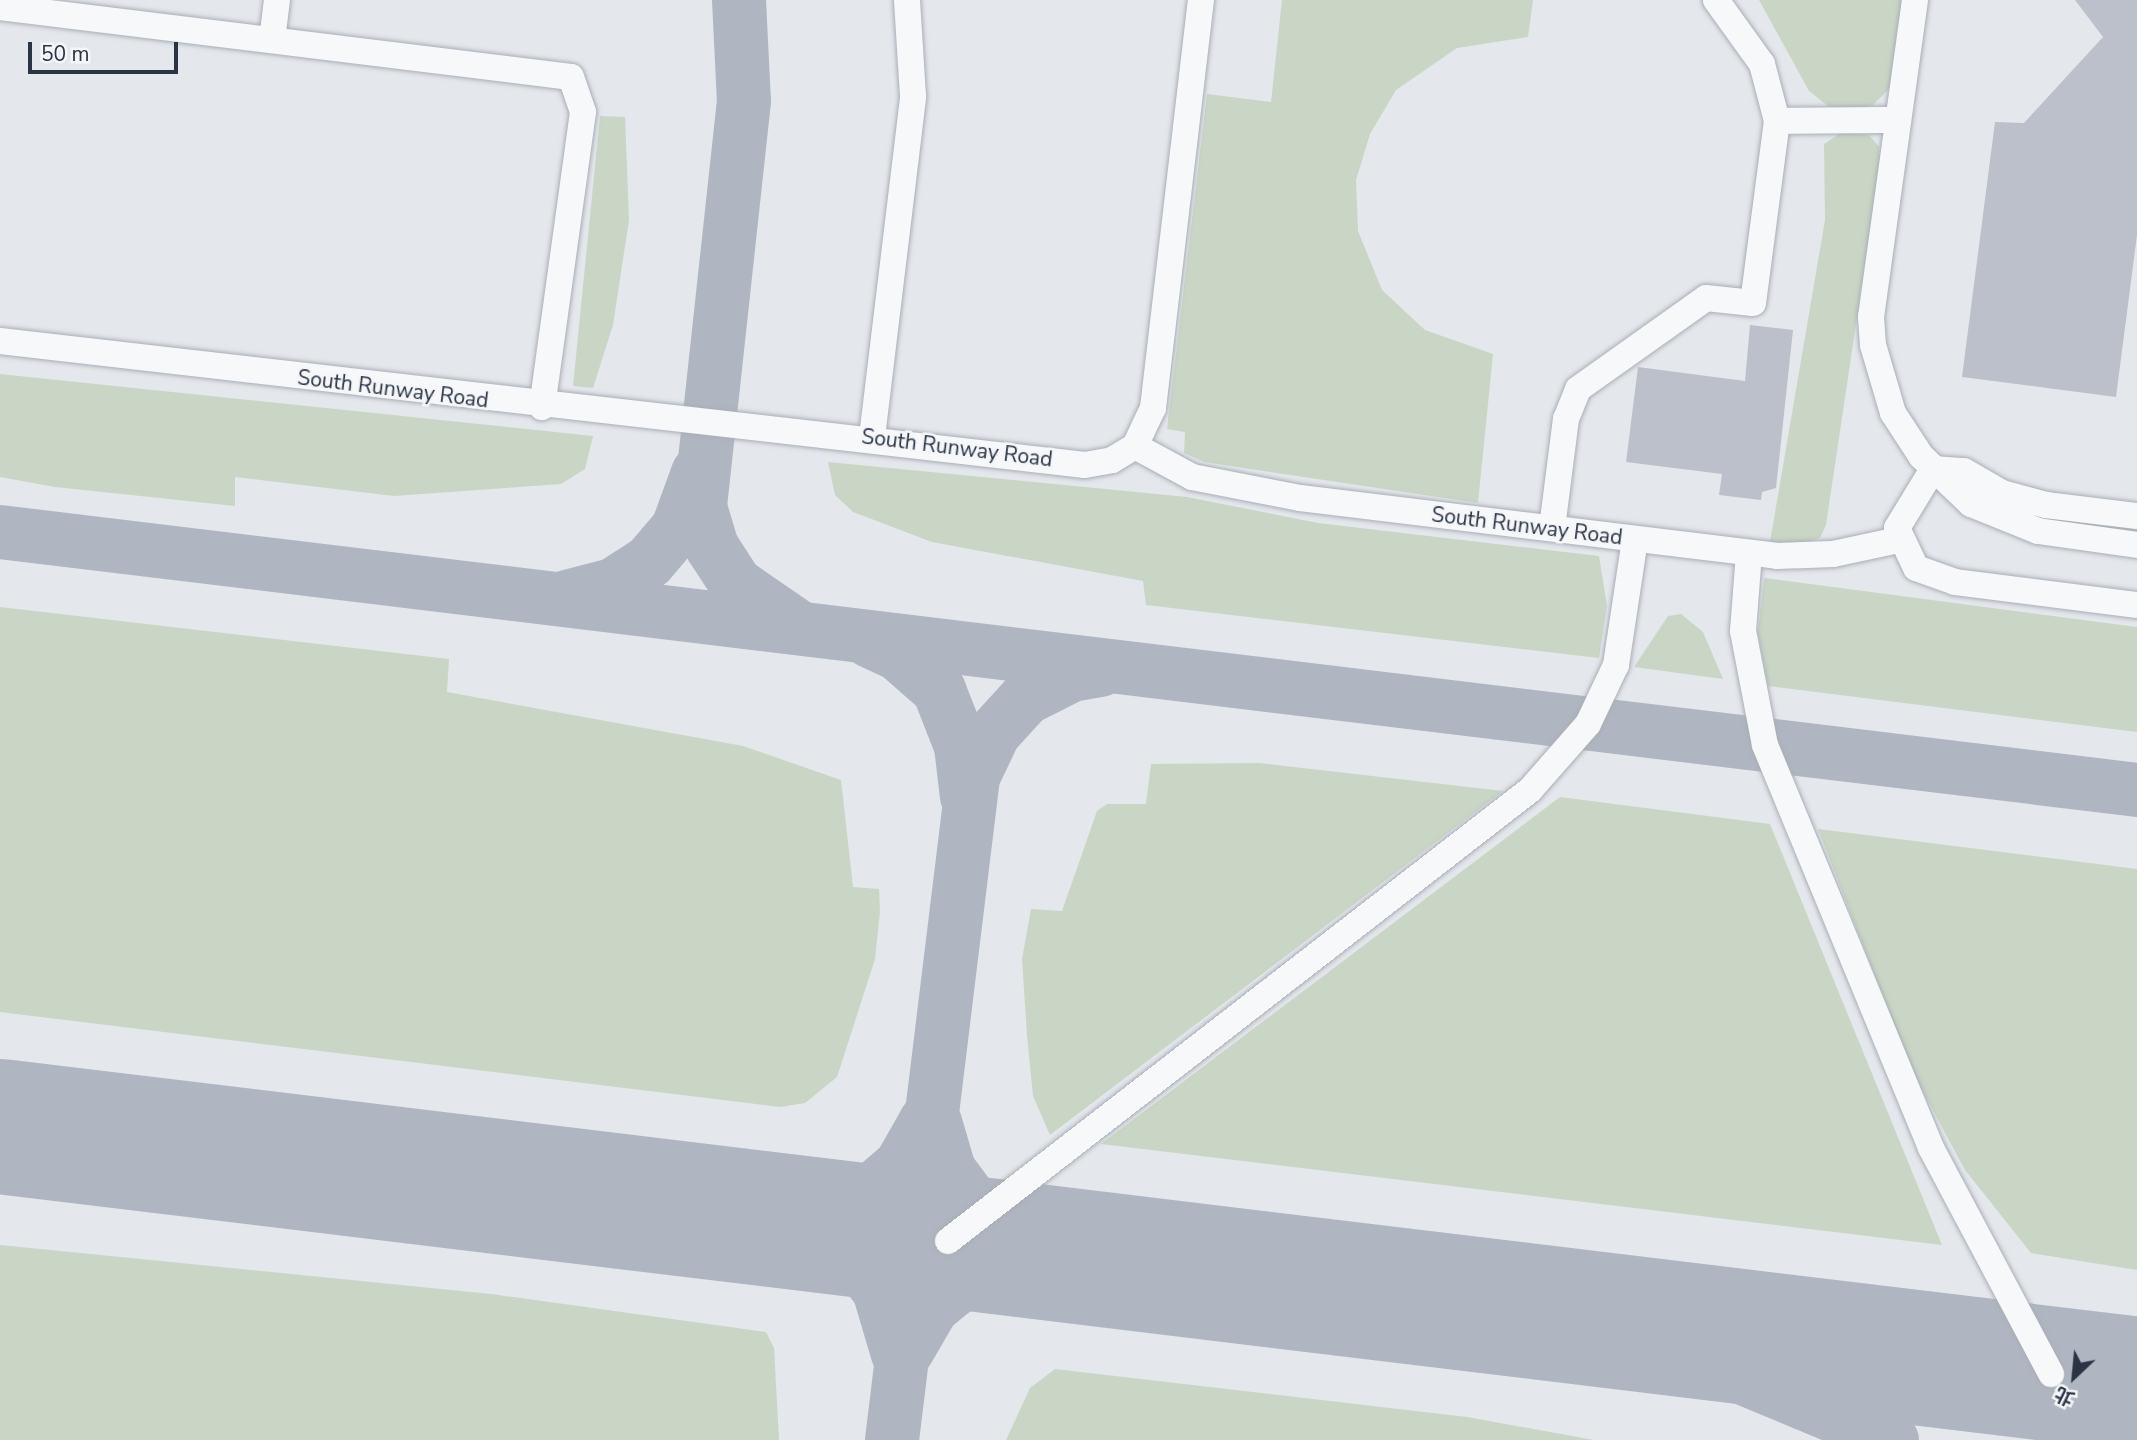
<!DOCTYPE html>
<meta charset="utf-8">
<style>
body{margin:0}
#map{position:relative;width:2137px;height:1440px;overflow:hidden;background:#e4e7ec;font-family:"Nunito Sans","Noto Sans TC",sans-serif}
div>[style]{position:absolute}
.green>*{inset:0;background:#c9d6c5}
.taxiway>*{height:54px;margin:-27px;padding:0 27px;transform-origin:27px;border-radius:27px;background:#b0b6c1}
.runway>*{height:135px;margin:-67.5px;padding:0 67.5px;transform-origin:67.5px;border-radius:67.5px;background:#b0b6c1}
.building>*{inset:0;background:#bbc0ca}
.roads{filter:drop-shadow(0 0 2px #a9aeb7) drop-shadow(0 0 2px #a9aeb7)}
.minor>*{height:26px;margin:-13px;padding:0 13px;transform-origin:13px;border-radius:13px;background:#f7f8fa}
span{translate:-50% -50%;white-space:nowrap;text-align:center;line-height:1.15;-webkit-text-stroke:5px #f4f6f9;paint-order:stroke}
.street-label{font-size:21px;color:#2b3445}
.north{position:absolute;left:2039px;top:1342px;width:70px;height:70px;-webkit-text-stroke:5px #f4f6f9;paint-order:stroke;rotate:206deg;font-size:19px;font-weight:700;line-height:28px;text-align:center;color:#2b3445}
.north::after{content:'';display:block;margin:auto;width:24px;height:32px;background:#2b3445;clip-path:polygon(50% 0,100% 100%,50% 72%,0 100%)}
.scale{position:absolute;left:28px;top:42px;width:150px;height:32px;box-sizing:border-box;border:4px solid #2b3445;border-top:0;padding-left:9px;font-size:21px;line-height:24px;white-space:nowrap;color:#2b3445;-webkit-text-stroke:5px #f4f6f9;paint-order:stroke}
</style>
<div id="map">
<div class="green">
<div style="clip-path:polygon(1282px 0,1533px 0,1528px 37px,1457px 48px,1396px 90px,1370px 134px,1356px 180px,1358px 231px,1382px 290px,1425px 330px,1493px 354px,1478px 503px,1204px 462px,1184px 453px,1185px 432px,1167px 429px,1207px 94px,1271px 102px)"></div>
<div style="clip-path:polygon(1759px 0,1902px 0,1891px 87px,1873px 105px,1849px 111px,1828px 106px,1809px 91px)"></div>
<div style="clip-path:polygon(600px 116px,625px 117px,629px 220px,613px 325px,593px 388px,573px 386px)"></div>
<div style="clip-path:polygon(1841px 133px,1869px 135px,1879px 147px,1880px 163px,1826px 525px,1820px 538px,1804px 543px,1770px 542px,1825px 220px,1824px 144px)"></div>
<div style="clip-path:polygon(0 374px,593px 436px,585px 469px,561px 484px,394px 496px,235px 477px,235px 506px,55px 487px,0 477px)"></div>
<div style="clip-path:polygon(828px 462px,1187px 497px,1318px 523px,1599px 556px,1607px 606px,1599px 658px,1146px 605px,1143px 581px,932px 542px,853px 512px,835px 495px)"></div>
<div style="clip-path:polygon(1764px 578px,2137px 627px,2137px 732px,1768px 686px,1758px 633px)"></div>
<div style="clip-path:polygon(0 607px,449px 659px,447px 692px,743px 746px,841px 780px,853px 887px,879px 889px,880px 912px,875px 959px,837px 1077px,805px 1103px,780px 1107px,0 1012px)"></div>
<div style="clip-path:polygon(1681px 614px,1703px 632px,1723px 679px,1634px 667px,1668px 616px)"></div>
<div style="clip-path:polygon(1260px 763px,1503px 791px,1050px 1135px,1033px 1096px,1027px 1036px,1022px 959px,1031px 909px,1062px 911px,1097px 811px,1107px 804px,1146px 804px,1151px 764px)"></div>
<div style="clip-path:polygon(1560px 797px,1770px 824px,1942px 1245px,1101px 1144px)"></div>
<div style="clip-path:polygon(1818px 829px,2137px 869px,2137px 1270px,2031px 1253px,1965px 1170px,1912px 1071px)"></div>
<div style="clip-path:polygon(0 1245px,491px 1294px,766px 1332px,774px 1348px,779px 1440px,0 1440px)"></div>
<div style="clip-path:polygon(1055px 1369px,1467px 1417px,1594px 1440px,1006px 1440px,1030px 1388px)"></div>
</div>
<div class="taxiway">
<div style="left:739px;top:0;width:101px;rotate:87.2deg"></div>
<div style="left:744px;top:101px;width:408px;rotate:96.2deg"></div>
<div style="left:700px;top:507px;width:42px;rotate:73.3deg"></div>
<div style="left:712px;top:547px;width:44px;rotate:57deg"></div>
<div style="left:736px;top:584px;width:70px;rotate:34.6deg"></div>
<div style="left:0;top:532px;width:2153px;rotate:6.88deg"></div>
<div style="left:567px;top:597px;width:48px;rotate:-14.6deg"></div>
<div style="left:613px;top:585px;width:43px;rotate:-32.6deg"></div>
<div style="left:649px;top:562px;width:45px;rotate:-49.5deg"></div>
<div style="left:678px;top:528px;width:59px;rotate:-70deg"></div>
<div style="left:870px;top:641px;width:31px;rotate:25deg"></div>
<div style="left:898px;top:654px;width:55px;rotate:41.3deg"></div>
<div style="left:939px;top:690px;width:60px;rotate:68.6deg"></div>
<div style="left:961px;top:746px;width:51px;rotate:83.3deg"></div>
<div style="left:935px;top:1122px;width:50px;rotate:73.7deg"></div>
<div style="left:949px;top:1170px;width:54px;rotate:53.3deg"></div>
<div style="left:981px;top:1213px;width:55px;rotate:31.7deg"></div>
<div style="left:1028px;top:1242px;width:46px;rotate:17.7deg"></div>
<div style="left:762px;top:1218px;width:36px;rotate:10deg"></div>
<div style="left:797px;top:1224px;width:76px;rotate:33.7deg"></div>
<div style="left:860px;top:1266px;width:31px;rotate:52deg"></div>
<div style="left:879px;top:1290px;width:67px;rotate:73.5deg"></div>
<div style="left:769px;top:1218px;width:55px;rotate:-7.3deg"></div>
<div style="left:824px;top:1211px;width:51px;rotate:-23.1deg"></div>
<div style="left:871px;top:1191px;width:40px;rotate:-41deg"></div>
<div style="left:901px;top:1165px;width:51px;rotate:-60.4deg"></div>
<div style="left:1532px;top:1311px;width:201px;rotate:17.1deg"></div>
<div style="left:1724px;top:1370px;width:182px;rotate:22.6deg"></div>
<div style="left:907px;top:1351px;width:50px;rotate:-59.8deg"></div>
<div style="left:932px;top:1308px;width:52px;rotate:-39.5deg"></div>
<div style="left:972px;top:1275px;width:62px;rotate:-17.9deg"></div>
<div style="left:1031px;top:1256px;width:33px;rotate:-2deg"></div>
<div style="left:2051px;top:1374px;width:86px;rotate:-0.7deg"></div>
<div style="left:892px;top:1440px;width:668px;rotate:-83.03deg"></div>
<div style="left:973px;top:777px;width:49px;rotate:-64.5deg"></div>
<div style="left:994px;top:733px;width:47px;rotate:-47.6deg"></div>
<div style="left:1026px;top:698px;width:51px;rotate:-26.6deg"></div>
<div style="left:1072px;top:675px;width:29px;rotate:-10deg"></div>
</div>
<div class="runway">
<div style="left:0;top:1126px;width:2153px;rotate:6.88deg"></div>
</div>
<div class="building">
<div style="clip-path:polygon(2075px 0,2137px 0,2137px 235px,2116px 397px,1962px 377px,1995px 122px,2024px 123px,2103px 37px)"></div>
<div style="clip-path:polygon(1750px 325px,1793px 330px,1776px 488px,1762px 492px,1761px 500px,1719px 495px,1722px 474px,1626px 462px,1638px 367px,1745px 381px)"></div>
</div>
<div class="roads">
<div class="minor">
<div style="left:1915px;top:0;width:320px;rotate:97.9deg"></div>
<div style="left:1871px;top:317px;width:28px;rotate:86deg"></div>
<div style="left:1873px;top:345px;width:71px;rotate:73.6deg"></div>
<div style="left:1893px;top:413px;width:51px;rotate:56.9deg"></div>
<div style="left:1921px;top:456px;width:69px;rotate:43.8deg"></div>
<div style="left:1971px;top:504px;width:72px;rotate:21.9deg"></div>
<div style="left:2038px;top:531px;width:100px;rotate:8deg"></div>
<div style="left:0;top:7px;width:575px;rotate:6.99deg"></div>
<div style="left:571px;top:77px;width:37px;rotate:71deg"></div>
<div style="left:583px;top:112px;width:298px;rotate:97.9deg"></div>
<div style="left:272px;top:40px;width:40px;rotate:-82.9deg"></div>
<div style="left:1777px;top:121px;width:121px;rotate:-0.5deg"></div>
<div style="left:0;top:341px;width:1092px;rotate:6.52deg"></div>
<div style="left:1085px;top:465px;width:27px;rotate:-10deg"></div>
<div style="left:1112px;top:460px;width:27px;rotate:-31deg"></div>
<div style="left:1135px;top:446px;width:65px;rotate:28.5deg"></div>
<div style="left:1192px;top:477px;width:110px;rotate:11deg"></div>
<div style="left:1300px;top:498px;width:481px;rotate:6.9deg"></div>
<div style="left:1777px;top:556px;width:56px;rotate:-2deg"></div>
<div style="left:1833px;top:554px;width:67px;rotate:-12deg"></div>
<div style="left:872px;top:437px;width:343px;rotate:-83.1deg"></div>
<div style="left:913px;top:96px;width:96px;rotate:-93.6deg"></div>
<div style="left:1135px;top:446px;width:42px;rotate:-64.7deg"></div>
<div style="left:1153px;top:408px;width:411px;rotate:-83.3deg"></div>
<div style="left:1933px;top:469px;width:69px;rotate:121.4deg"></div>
<div style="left:1897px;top:528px;width:44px;rotate:64.6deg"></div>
<div style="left:1916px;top:568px;width:41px;rotate:19.7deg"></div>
<div style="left:1955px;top:582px;width:183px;rotate:7.2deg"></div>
<div style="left:1933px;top:469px;width:31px;rotate:4deg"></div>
<div style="left:1964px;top:471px;width:44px;rotate:30.1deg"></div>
<div style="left:2002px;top:493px;width:46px;rotate:15.3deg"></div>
<div style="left:2046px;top:505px;width:92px;rotate:6.9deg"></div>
<div style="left:1552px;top:528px;width:110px;rotate:-82.7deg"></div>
<div style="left:1566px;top:419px;width:32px;rotate:-68deg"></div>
<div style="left:1578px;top:389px;width:157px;rotate:-35.4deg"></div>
<div style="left:1706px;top:298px;width:47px;rotate:6.1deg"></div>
<div style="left:1753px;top:303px;width:184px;rotate:-82.5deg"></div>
<div style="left:1777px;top:121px;width:59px;rotate:-104.7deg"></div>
<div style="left:1762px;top:64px;width:79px;rotate:-125.7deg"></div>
<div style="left:1749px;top:553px;width:78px;rotate:94.4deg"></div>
<div style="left:1743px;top:631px;width:116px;rotate:79.1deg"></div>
<div style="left:1765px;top:745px;width:436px;rotate:67.6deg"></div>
<div style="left:1931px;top:1148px;width:256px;rotate:62deg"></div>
<div style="left:948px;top:1241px;width:736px;rotate:-37.77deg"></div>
<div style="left:1530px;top:790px;width:88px;rotate:-48.7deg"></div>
<div style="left:1588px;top:724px;width:65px;rotate:-64.6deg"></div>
<div style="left:1616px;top:665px;width:127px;rotate:-81.4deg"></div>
</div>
</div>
<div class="street-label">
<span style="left:393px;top:389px;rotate:7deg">South Runway Road</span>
<span style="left:957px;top:448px;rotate:7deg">South Runway Road</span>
<span style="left:1527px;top:526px;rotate:7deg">South Runway Road</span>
</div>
<div class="north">北</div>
<div class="scale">50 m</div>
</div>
